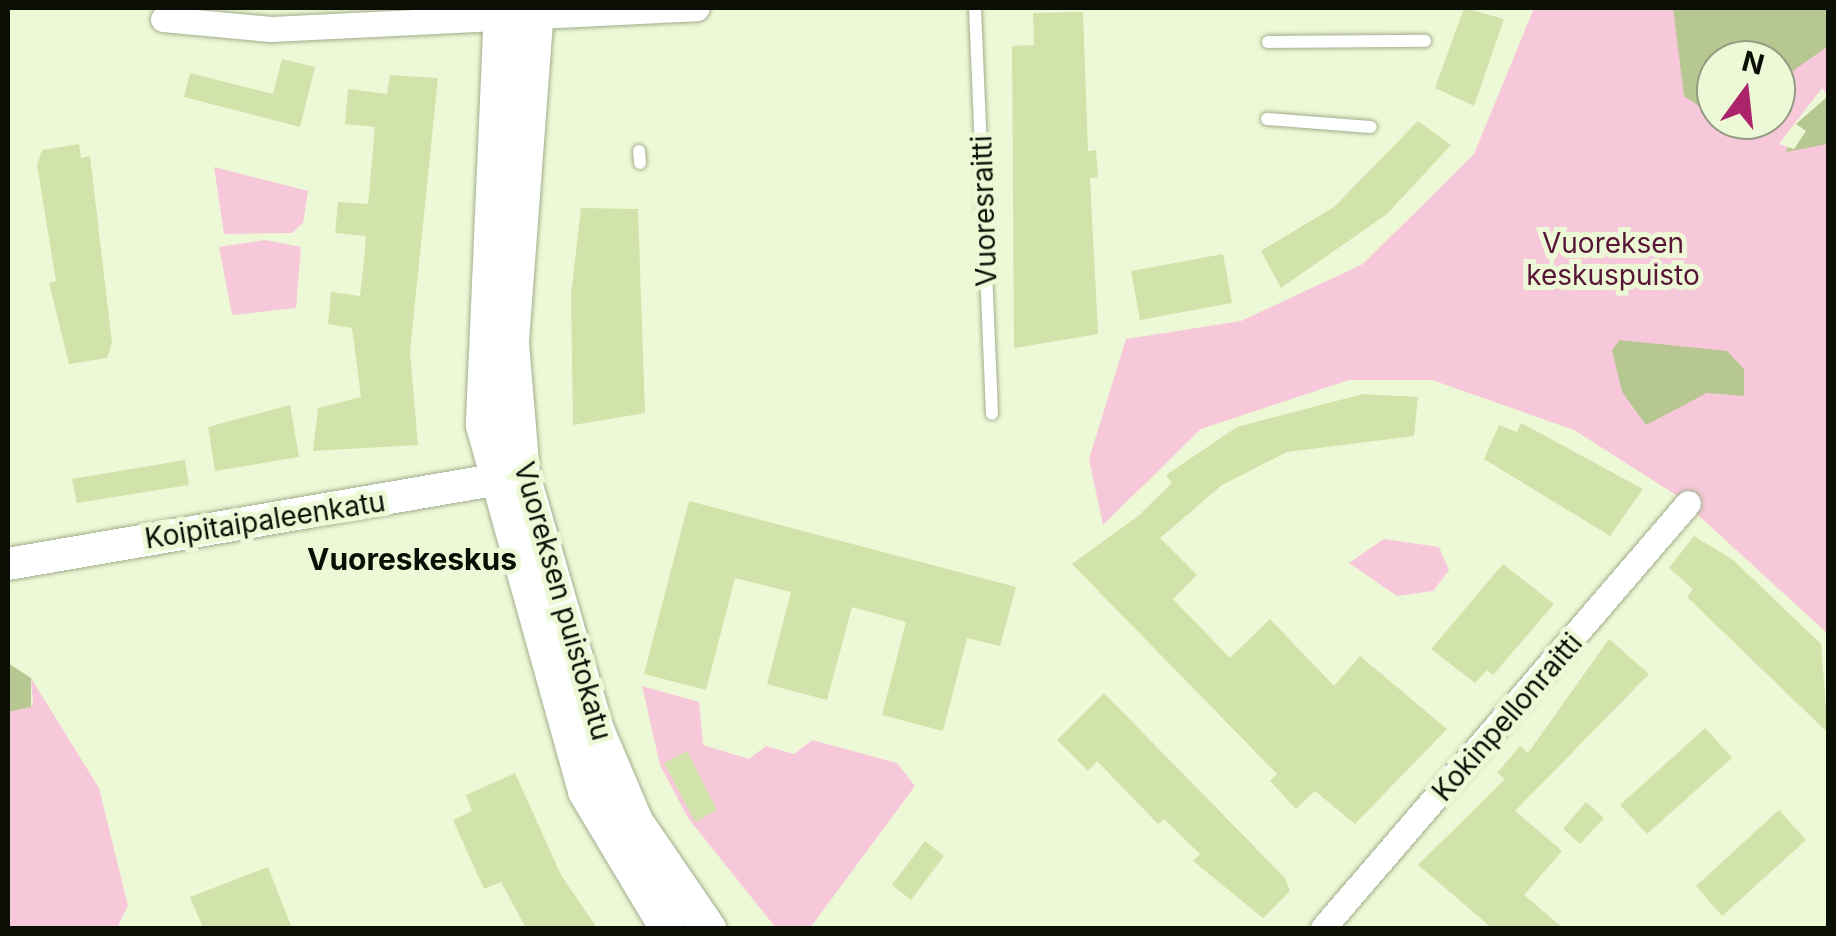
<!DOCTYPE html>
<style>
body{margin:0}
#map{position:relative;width:1836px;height:936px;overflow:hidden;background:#edf9d6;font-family:Inter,sans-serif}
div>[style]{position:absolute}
.green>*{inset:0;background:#f7c8da}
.water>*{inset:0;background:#b7c792}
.pier>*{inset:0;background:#edf9d6}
.building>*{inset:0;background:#d1e2ab}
.roads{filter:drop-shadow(0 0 2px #a2ad8c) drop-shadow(0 0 2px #a2ad8c)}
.service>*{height:12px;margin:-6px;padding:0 6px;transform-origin:6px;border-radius:6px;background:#fff}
.minor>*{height:25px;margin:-12.5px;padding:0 12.5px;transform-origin:12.5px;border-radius:12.5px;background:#fff}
.tertiary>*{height:32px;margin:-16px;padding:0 16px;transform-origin:16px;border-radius:16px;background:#fff}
.secondary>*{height:35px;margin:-17.5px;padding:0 17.5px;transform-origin:17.5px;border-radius:17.5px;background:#fff}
span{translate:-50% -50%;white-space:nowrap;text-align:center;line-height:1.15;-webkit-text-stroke:10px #edf9d6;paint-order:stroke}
.street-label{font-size:28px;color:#0b0e04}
.park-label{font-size:28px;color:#581537}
.neighbourhood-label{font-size:30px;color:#0b0e04;font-weight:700}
.frame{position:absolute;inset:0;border:10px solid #0b0e04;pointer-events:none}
.north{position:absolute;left:1696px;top:40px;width:100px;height:100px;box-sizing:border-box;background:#edf9d6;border:2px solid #939b82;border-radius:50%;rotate:15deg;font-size:28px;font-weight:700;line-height:40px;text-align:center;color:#0b0e04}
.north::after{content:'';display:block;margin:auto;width:35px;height:45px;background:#ab246c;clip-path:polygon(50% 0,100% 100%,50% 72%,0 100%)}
</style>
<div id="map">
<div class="green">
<div style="clip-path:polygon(evenodd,1534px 8px,1828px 8px,1828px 634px,1676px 495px,1574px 430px,1432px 380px,1349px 380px,1201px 429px,1103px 525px,1089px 459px,1126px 339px,1241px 321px,1363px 264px,1474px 154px,1534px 8px,1716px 60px,1776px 60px,1776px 120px,1716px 120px,1716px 60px)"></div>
<div style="clip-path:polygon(214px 167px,308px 191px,303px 223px,292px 233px,224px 234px)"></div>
<div style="clip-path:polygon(265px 240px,301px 247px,296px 308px,232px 315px,219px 247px)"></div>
<div style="clip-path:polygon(1384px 539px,1439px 547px,1449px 570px,1433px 591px,1397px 596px,1349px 563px)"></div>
<div style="clip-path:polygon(31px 678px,99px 788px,128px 906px,117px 928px,8px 928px,8px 712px,33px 705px)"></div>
<div style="clip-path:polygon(642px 686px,699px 702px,703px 745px,749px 759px,766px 746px,794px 754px,812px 740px,897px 763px,915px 786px,810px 928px,776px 928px,688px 818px,660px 765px)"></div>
</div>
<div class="water">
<div style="clip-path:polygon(1673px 8px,1828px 8px,1828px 46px,1776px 83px,1776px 60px,1716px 60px,1712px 115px,1684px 96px)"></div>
<div style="clip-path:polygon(1828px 92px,1828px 144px,1786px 152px,1796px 123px)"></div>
<div style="clip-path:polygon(1620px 340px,1727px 351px,1744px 369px,1744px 396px,1707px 393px,1646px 425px,1622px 392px,1612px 350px)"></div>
<div style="clip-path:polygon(8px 663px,31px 678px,31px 707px,8px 712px)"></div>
</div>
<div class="pier">
<div style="clip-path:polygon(1822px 88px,1828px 96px,1796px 124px,1806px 131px,1794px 149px,1779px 144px)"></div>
</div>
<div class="building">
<div style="clip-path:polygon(1464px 8px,1504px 19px,1474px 106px,1435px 88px)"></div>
<div style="clip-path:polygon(1083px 12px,1088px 151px,1096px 150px,1098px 177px,1090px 178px,1098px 334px,1014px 348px,1012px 46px,1034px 45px,1033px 13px)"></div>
<div style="clip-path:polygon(282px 59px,315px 67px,300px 127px,184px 97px,190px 73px,273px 94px)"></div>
<div style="clip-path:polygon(390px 75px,438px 78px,410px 352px,418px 445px,313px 451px,318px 408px,361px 397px,352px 328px,328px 324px,331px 292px,360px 296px,364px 259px,366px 236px,335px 233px,338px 202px,368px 204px,375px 127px,345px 124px,348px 89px,387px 94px)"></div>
<div style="clip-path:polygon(1418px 121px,1451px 145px,1387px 214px,1281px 288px,1261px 251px,1334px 207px)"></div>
<div style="clip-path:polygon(79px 144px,81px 158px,90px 156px,112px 343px,107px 358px,69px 364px,49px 283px,56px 281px,37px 165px,42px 150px)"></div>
<div style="clip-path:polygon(581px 208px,638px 209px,645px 413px,573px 425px,571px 295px)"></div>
<div style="clip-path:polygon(1223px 254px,1232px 303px,1140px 320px,1131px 271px)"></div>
<div style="clip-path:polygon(1363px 394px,1418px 397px,1414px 436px,1287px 452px,1222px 485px,1160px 538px,1197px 575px,1173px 599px,1230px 658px,1270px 619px,1334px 686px,1360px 656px,1447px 729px,1355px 824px,1315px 791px,1296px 809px,1270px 781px,1277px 774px,1072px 564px,1138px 516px,1172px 483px,1166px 475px,1237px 427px)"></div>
<div style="clip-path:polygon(290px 405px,299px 457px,215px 471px,208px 427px)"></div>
<div style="clip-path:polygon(1521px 423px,1643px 489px,1610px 536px,1484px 459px,1499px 425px,1517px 432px)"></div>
<div style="clip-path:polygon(185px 460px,189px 485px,77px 503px,72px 479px)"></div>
<div style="clip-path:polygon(689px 501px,1016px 587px,1000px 646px,967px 638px,943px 731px,882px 715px,906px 622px,852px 607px,827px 700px,767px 684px,791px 592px,735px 578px,706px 690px,644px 674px)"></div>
<div style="clip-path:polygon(1694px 536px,1732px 559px,1821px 644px,1828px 733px,1687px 597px,1693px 589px,1669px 568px)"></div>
<div style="clip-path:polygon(1503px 564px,1554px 604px,1493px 675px,1487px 670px,1475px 683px,1431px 649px)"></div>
<div style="clip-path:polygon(1609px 639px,1649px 674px,1515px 811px,1562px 851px,1524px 895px,1563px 928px,1492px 928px,1418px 865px,1505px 779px,1497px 773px,1520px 746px,1528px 753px)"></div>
<div style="clip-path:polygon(1104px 693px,1285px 878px,1290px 891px,1263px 918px,1193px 861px,1200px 854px,1164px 819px,1158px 824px,1097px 761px,1088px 771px,1057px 740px)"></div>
<div style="clip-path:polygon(1705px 728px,1732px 758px,1647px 834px,1620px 805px)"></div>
<div style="clip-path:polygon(687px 751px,717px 810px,695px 822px,664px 763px)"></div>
<div style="clip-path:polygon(515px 773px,561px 875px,597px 928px,526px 928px,501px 882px,484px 889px,453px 820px,472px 811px,466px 795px)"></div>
<div style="clip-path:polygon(1586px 802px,1604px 818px,1580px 844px,1563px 829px)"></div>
<div style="clip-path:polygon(1779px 810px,1806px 840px,1722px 916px,1696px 886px)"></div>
<div style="clip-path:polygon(925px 841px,944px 856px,911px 900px,892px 885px)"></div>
<div style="clip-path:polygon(268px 867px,292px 928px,203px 928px,190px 897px)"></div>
</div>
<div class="roads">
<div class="service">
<div style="left:975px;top:8px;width:406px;rotate:87.6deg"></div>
<div style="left:1268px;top:42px;width:157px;rotate:-0.4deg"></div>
<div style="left:1267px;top:119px;width:104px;rotate:4.4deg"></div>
<div style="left:639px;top:151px;width:12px;rotate:85deg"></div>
</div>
<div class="minor">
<div style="left:163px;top:19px;width:108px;rotate:5.3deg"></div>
<div style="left:271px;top:29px;width:426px;rotate:-2.8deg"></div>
<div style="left:1323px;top:928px;width:560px;rotate:-49.34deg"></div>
</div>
<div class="tertiary">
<div style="left:8px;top:564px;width:522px;rotate:-9.82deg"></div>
</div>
<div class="secondary">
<div style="left:501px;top:8px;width:417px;rotate:92.5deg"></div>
<div style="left:483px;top:425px;width:380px;rotate:74.4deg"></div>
<div style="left:585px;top:791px;width:160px;rotate:59.1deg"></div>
<div style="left:536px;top:8px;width:336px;rotate:94.3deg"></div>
<div style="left:511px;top:343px;width:132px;rotate:85.2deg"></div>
<div style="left:522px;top:475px;width:265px;rotate:73.8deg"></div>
<div style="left:596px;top:729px;width:100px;rotate:67deg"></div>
<div style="left:635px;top:821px;width:130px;rotate:55.7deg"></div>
</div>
</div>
<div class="street-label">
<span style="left:984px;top:211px;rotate:-92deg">Vuoresraitti</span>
<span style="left:265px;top:520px;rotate:-9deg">Koipitaipaleenkatu</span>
<span style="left:563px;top:601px;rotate:74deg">Vuoreksen puistokatu</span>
<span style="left:1507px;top:717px;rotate:-49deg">Kokinpellonraitti</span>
</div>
<div class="park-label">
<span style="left:1613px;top:259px">Vuoreksen<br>keskuspuisto</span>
</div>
<div class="neighbourhood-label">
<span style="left:412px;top:559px">Vuoreskeskus</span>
</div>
<div class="frame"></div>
<div class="north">N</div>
</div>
